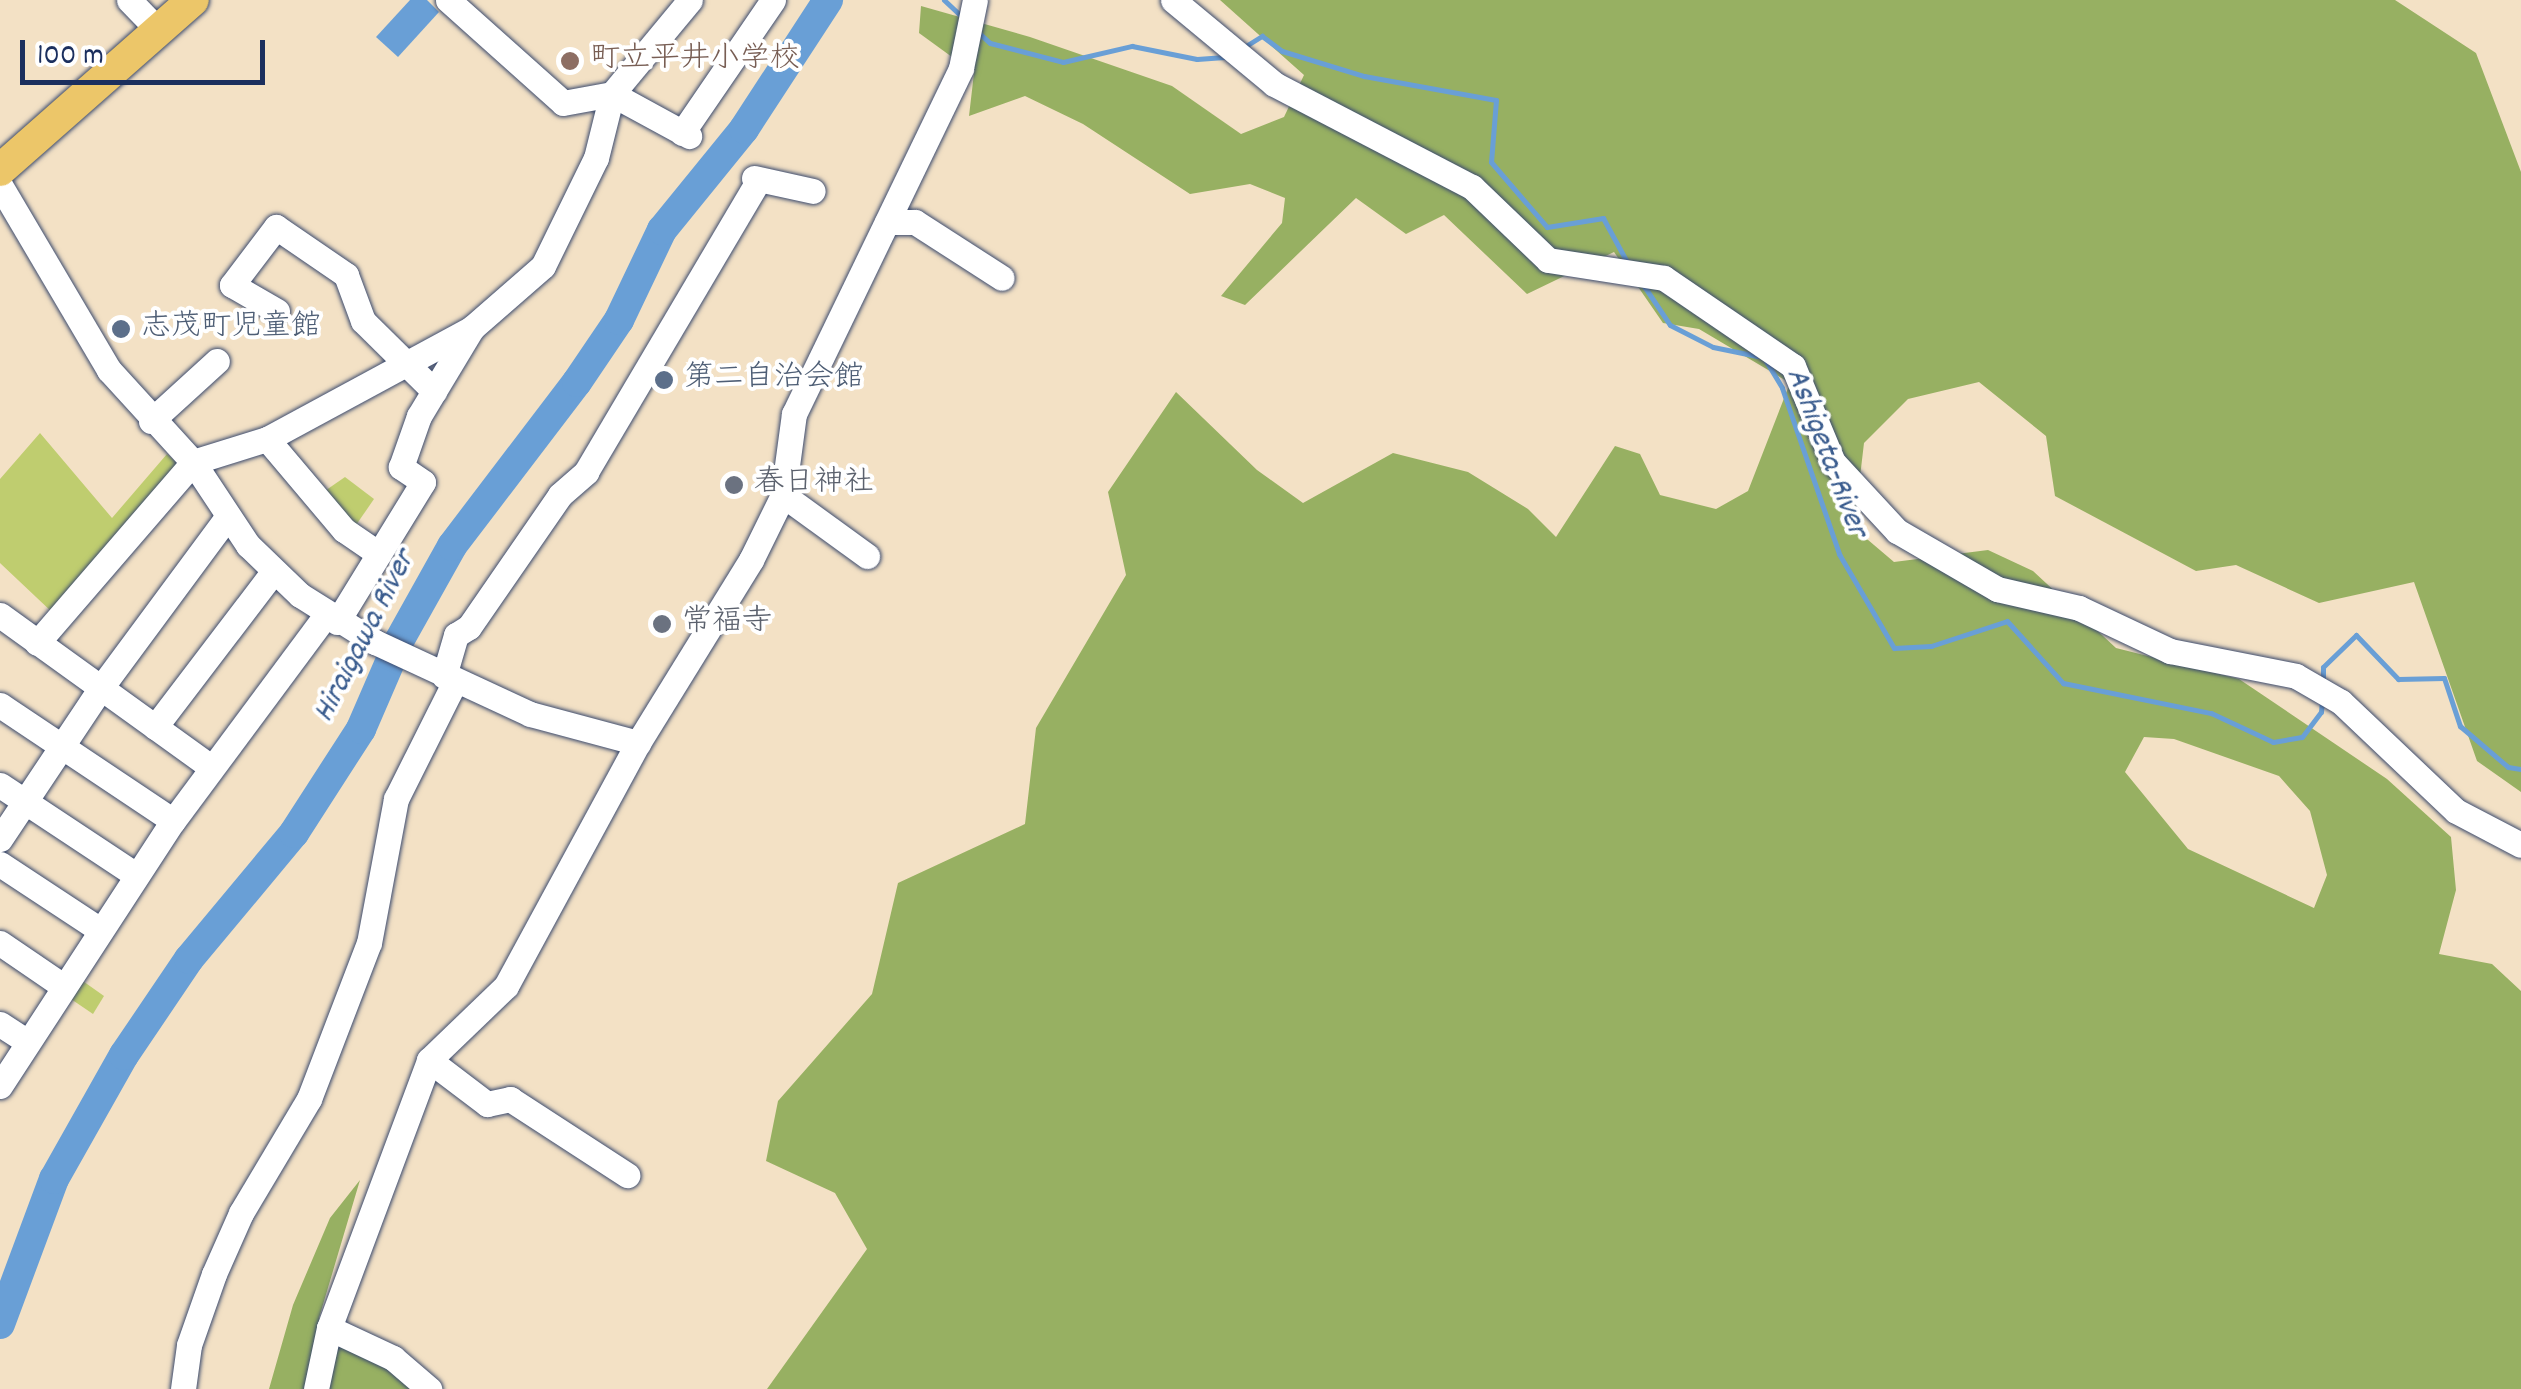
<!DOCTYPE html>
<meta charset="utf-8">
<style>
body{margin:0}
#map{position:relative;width:2521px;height:1389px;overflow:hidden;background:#f3e1c5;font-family:Dekko,"Klee One",sans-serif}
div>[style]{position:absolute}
.green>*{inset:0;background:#bfcd6f}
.forest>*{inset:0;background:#97b062}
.water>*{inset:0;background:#699fd6}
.stream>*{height:5px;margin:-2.5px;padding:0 2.5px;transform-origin:2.5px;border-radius:2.5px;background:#699fd6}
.river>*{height:30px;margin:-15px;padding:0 15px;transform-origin:15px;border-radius:15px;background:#699fd6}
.roads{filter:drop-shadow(0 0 2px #3b4a6d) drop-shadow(0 0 2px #3b4a6d)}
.minor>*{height:25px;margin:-12.5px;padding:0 12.5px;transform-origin:12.5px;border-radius:12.5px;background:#fff}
.major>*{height:32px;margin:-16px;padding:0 16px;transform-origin:16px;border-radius:16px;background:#ecc669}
.dots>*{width:28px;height:28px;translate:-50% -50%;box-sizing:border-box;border:5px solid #fff;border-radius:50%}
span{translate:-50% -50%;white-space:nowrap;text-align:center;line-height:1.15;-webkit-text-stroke:8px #fff;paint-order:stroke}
.education-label{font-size:30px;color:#785e54}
.left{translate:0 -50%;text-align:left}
.service-label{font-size:30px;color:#4e5e75}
.worship-label{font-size:30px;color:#5b616d}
.water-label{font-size:32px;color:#3a5c8e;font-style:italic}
.scale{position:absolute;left:20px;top:40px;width:245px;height:45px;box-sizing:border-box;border:5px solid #1b2f5e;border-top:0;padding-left:12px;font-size:30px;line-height:35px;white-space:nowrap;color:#1b2f5e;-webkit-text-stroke:8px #fff;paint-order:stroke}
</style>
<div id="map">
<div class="green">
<div style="clip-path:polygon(40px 433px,112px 518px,167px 454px,178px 464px,54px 614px,0 563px,0 479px)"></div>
<div style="clip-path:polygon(345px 477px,374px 499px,354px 528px,319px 495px)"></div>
<div style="clip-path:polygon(80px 979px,104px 996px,93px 1014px,68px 997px)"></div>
</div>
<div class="forest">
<div style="clip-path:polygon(evenodd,1220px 0,2395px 0,2476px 53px,2521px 172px,2521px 792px,2477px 761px,2414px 582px,2319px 603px,2236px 565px,2196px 571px,2055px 496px,2046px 436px,1979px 382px,1908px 399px,1864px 443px,1854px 528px,1894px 562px,1988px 550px,2033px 571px,2116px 648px,2239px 679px,2387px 779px,2451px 837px,2456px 890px,2439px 954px,2492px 964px,2521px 991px,2521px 1389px,767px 1389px,867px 1249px,835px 1193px,766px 1161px,778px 1101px,872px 994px,898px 883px,1025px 824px,1036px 728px,1126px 575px,1108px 492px,1176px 392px,1257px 470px,1303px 503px,1393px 453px,1468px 472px,1528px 509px,1556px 537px,1615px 446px,1640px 454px,1660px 495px,1716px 509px,1748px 491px,1790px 383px,1699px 329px,1663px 323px,1614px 252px,1527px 294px,1444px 215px,1406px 234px,1356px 198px,1245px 305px,1221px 296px,1282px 223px,1285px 198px,1250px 184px,1190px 194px,1083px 124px,1025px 96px,969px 116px,974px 73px,919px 33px,921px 6px,1030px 37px,1172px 86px,1241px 134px,1284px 117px,1304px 75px,1220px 0,2144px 737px,2174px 739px,2279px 776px,2310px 811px,2327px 875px,2314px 908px,2188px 849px,2125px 772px,2144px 737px)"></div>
<div style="clip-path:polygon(360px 1180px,319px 1318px,417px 1389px,329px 1389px,309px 1382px,304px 1389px,269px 1389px,293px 1305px,330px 1218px)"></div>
</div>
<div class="water">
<div style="clip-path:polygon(410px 0,427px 0,439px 12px,398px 57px,376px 37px)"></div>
</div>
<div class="stream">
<div style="left:944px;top:0;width:26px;rotate:43deg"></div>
<div style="left:978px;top:32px;width:16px;rotate:43deg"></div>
<div style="left:990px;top:43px;width:75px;rotate:14.6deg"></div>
<div style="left:1063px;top:62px;width:71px;rotate:-13.1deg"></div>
<div style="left:1132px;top:46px;width:66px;rotate:11.3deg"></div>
<div style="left:1197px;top:59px;width:31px;rotate:-4deg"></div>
<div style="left:1241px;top:49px;width:25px;rotate:-32deg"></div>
<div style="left:1262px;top:36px;width:25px;rotate:37deg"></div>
<div style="left:1282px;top:51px;width:86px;rotate:17deg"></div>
<div style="left:1364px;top:76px;width:134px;rotate:10.3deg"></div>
<div style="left:1496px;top:100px;width:62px;rotate:94.6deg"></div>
<div style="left:1491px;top:162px;width:86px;rotate:49.3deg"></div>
<div style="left:1547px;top:227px;width:57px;rotate:-9.1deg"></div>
<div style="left:1603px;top:218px;width:50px;rotate:61.4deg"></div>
<div style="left:1642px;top:283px;width:50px;rotate:56.3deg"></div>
<div style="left:1670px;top:325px;width:48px;rotate:27.1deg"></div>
<div style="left:1713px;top:347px;width:45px;rotate:11.6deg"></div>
<div style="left:1766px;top:361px;width:31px;rotate:59deg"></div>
<div style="left:1782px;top:388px;width:176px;rotate:71deg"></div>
<div style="left:1839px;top:554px;width:109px;rotate:59.7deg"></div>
<div style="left:1894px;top:648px;width:37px;rotate:-3deg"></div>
<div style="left:1931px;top:646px;width:80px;rotate:-18.2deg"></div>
<div style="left:2007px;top:621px;width:84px;rotate:47.9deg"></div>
<div style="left:2063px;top:683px;width:151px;rotate:11.5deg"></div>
<div style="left:2211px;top:713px;width:68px;rotate:25.1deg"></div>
<div style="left:2273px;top:742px;width:29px;rotate:-10deg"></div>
<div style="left:2302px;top:737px;width:31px;rotate:-53deg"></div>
<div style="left:2321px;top:712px;width:12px;rotate:-85deg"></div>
<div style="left:2323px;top:684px;width:17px;rotate:-90deg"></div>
<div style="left:2323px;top:667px;width:46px;rotate:-44.1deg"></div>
<div style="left:2356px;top:635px;width:61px;rotate:46.3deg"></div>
<div style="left:2398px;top:679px;width:46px;rotate:-1.2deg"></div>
<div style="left:2444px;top:678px;width:51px;rotate:71.6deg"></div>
<div style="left:2460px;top:726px;width:63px;rotate:40.5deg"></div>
<div style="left:2508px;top:767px;width:13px;rotate:9deg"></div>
</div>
<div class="river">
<div style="left:0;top:1324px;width:155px;rotate:-69.6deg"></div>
<div style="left:54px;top:1179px;width:142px;rotate:-60.6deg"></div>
<div style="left:124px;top:1055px;width:116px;rotate:-55.9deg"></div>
<div style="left:189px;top:959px;width:164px;rotate:-50.2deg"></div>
<div style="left:294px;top:833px;width:124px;rotate:-57.2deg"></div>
<div style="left:361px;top:729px;width:96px;rotate:-66.6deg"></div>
<div style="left:399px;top:641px;width:109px;rotate:-60.8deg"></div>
<div style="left:452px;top:546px;width:206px;rotate:-52.7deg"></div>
<div style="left:577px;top:382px;width:75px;rotate:-55.9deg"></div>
<div style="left:619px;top:320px;width:100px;rotate:-64.5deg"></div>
<div style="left:662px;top:230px;width:130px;rotate:-50.9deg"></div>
<div style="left:744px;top:129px;width:154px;rotate:-56.9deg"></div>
</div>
<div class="roads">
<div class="minor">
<div style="left:129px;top:0;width:43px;rotate:45.9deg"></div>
<div style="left:448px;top:0;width:154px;rotate:41.8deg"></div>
<div style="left:563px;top:103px;width:50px;rotate:-10.4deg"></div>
<div style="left:612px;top:94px;width:88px;rotate:28.6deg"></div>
<div style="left:1173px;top:0;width:131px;rotate:39.7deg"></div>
<div style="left:1274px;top:84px;width:223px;rotate:27.5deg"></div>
<div style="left:1472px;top:187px;width:105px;rotate:43.8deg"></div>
<div style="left:1548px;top:260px;width:117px;rotate:8.8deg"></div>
<div style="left:1664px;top:278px;width:156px;rotate:34.3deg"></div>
<div style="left:1793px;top:366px;width:104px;rotate:67.4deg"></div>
<div style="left:1833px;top:462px;width:94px;rotate:47.2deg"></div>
<div style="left:1897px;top:531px;width:116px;rotate:30.1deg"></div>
<div style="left:1997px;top:589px;width:84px;rotate:13deg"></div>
<div style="left:2079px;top:608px;width:101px;rotate:25.3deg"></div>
<div style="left:2170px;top:651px;width:128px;rotate:11.2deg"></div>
<div style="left:2296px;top:676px;width:52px;rotate:30deg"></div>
<div style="left:2341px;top:702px;width:158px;rotate:43.5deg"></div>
<div style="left:2456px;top:811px;width:73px;rotate:27.6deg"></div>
<div style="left:682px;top:133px;width:161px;rotate:-55.6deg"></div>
<div style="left:754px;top:178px;width:60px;rotate:12.4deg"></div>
<div style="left:0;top:185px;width:215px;rotate:59.5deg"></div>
<div style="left:109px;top:370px;width:125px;rotate:47.6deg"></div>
<div style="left:193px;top:462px;width:100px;rotate:56.5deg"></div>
<div style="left:248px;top:545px;width:72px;rotate:43.9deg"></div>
<div style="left:300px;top:595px;width:89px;rotate:32.1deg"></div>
<div style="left:375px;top:642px;width:171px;rotate:24.9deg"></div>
<div style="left:530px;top:714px;width:112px;rotate:15deg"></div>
<div style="left:887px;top:222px;width:28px"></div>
<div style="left:915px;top:222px;width:103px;rotate:32.8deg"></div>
<div style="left:277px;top:311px;width:52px;rotate:-150deg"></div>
<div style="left:232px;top:285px;width:73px;rotate:-52.8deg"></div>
<div style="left:276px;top:227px;width:85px;rotate:34.4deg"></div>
<div style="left:346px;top:275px;width:49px;rotate:69.7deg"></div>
<div style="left:363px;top:321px;width:100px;rotate:44.6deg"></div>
<div style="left:151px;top:421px;width:89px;rotate:-42.3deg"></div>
<div style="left:267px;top:439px;width:119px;rotate:49.8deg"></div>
<div style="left:344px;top:530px;width:42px;rotate:34.4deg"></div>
<div style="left:783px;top:495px;width:104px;rotate:36deg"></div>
<div style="left:0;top:615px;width:261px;rotate:35.8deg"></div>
<div style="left:337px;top:622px;width:164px;rotate:-58.4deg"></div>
<div style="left:423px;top:482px;width:27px;rotate:-146deg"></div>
<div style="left:401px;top:467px;width:54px;rotate:-70.6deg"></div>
<div style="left:419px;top:416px;width:103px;rotate:-58.9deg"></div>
<div style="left:37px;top:643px;width:239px;rotate:-49.2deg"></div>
<div style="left:193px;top:462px;width:77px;rotate:-17.3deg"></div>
<div style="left:267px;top:439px;width:233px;rotate:-28.4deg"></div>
<div style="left:472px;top:328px;width:94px;rotate:-41.1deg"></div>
<div style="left:543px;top:266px;width:120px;rotate:-63.9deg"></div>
<div style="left:596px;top:158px;width:66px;rotate:-76deg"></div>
<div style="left:612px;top:94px;width:122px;rotate:-50.3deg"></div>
<div style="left:444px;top:676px;width:43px;rotate:-73.7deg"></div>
<div style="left:456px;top:635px;width:15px;rotate:-32deg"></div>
<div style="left:469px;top:627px;width:160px;rotate:-55.4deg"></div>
<div style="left:560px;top:495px;width:35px;rotate:-41deg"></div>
<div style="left:586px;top:472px;width:339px;rotate:-59.4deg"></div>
<div style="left:0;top:705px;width:208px;rotate:33.8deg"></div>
<div style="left:155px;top:727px;width:196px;rotate:-52.7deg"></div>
<div style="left:0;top:785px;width:163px;rotate:33.5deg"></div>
<div style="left:0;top:839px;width:180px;rotate:-56.3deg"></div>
<div style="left:100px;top:689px;width:215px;rotate:-53.5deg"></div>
<div style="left:0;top:864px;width:120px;rotate:33.4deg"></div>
<div style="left:0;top:943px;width:76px;rotate:34.3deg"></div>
<div style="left:0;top:1024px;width:31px;rotate:33deg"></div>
<div style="left:429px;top:1060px;width:73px;rotate:37.2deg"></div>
<div style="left:487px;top:1104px;width:24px;rotate:-12deg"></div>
<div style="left:510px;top:1099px;width:140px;rotate:33deg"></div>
<div style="left:0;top:1086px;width:316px;rotate:-56.9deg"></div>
<div style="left:173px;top:821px;width:257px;rotate:-53.4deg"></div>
<div style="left:329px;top:1328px;width:71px;rotate:25.1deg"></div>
<div style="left:393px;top:1358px;width:48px;rotate:40.7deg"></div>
<div style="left:183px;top:1389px;width:44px;rotate:-82.2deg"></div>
<div style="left:189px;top:1345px;width:75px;rotate:-70.6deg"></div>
<div style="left:214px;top:1274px;width:67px;rotate:-66.1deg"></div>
<div style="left:241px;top:1213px;width:133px;rotate:-59.2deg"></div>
<div style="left:309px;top:1099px;width:167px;rotate:-69deg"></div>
<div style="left:369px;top:943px;width:147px;rotate:-79.4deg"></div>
<div style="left:396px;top:799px;width:132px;rotate:-63.4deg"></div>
<div style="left:316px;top:1389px;width:62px;rotate:-78deg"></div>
<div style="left:329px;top:1328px;width:286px;rotate:-69.5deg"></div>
<div style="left:429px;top:1060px;width:107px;rotate:-43.9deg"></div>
<div style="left:506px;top:986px;width:277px;rotate:-61.5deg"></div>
<div style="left:638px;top:743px;width:215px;rotate:-58.3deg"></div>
<div style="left:751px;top:560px;width:72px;rotate:-63.8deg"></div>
<div style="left:783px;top:495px;width:82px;rotate:-82.3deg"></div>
<div style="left:794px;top:414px;width:384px;rotate:-64.2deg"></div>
<div style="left:961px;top:68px;width:69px;rotate:-78.4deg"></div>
</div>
<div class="major">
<div style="left:0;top:170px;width:257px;rotate:-41.4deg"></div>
</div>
</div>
<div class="dots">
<div style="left:570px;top:61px;background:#8d6e63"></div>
<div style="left:121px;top:329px;background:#5c6f8a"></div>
<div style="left:664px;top:380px;background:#5c6f8a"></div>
<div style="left:734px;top:485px;background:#6b7280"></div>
<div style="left:662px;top:624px;background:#6b7280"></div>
</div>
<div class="education-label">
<span class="left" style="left:590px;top:61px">町立平井小学校</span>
</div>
<div class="service-label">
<span class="left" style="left:141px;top:329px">志茂町児童館</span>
<span class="left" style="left:684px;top:380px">第二自治会館</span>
</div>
<div class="worship-label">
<span class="left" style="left:754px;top:485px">春日神社</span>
<span class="left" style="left:682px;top:624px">常福寺</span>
</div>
<div class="water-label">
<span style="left:1825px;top:453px;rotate:69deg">Ashigeta-River</span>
<span style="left:366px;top:637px;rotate:-63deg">Hiraigawa River</span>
</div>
<div class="scale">100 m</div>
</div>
